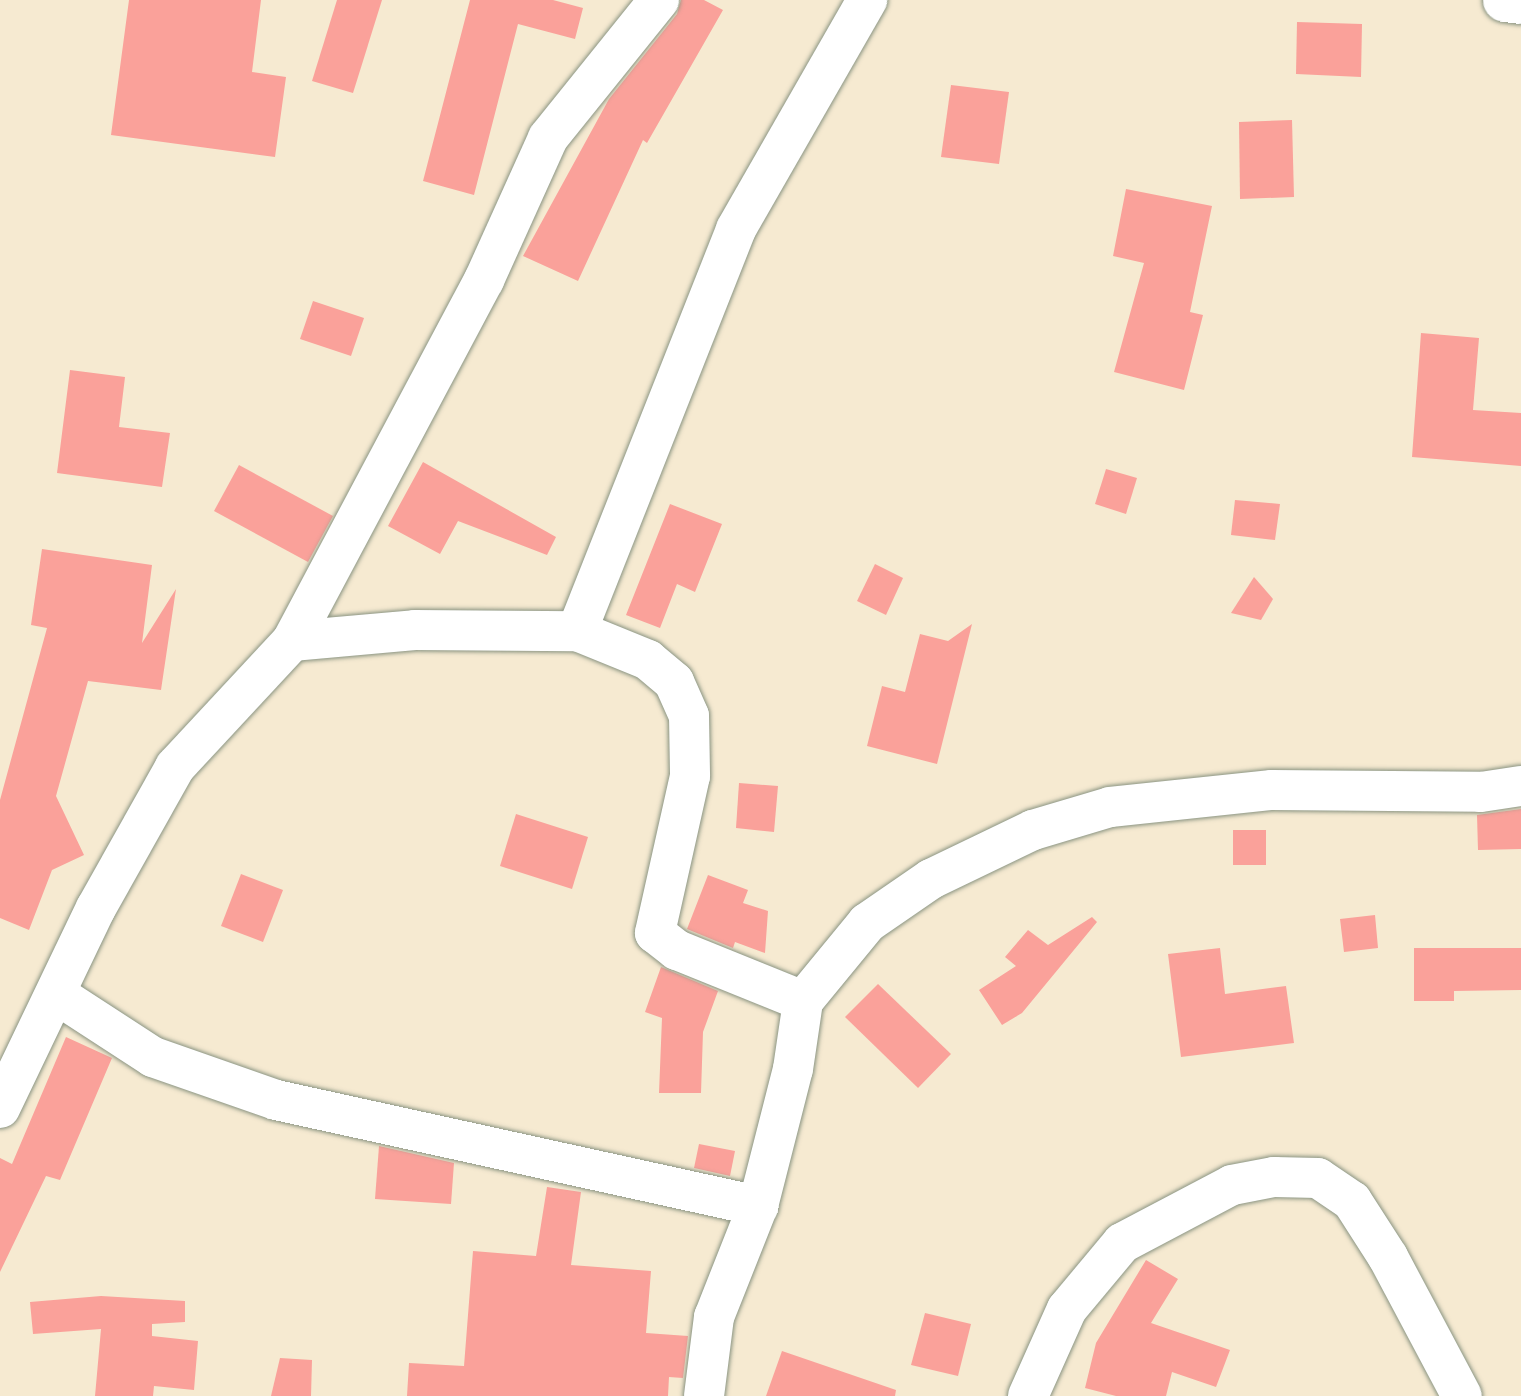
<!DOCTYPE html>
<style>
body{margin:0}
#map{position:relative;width:1521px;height:1396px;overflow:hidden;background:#f6ead1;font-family:"Balsamiq Sans",sans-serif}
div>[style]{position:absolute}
.building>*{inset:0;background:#faa19a}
.roads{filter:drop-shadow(0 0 2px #8a9482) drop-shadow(0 0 2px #8a9482)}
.street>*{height:40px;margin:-20px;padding:0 20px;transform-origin:20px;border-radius:20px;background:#fff}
.secondary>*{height:44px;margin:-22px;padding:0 22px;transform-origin:22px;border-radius:22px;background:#fff}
span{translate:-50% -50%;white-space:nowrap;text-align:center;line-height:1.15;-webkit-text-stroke:8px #fcf5e5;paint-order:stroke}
</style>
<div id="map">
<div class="building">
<div style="clip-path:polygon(129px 0,261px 0,252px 72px,286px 77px,275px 157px,111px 135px)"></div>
<div style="clip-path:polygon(337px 0,382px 0,353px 93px,312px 81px)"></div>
<div style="clip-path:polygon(470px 0,553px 0,583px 8px,575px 39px,518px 24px,474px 195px,423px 181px)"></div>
<div style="clip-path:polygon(681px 0,704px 0,723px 10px,647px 143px,643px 140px,578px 281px,523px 256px,609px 99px,677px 14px)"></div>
<div style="clip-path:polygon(1297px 22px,1362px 24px,1361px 77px,1296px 74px)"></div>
<div style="clip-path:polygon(951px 85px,1009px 92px,999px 164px,941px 157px)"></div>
<div style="clip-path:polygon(1292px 120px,1294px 197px,1240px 199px,1239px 122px)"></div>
<div style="clip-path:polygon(1126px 189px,1212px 206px,1190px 312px,1203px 315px,1184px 390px,1114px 372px,1144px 263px,1113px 256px)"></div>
<div style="clip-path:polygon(313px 301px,364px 318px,351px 356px,300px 339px)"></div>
<div style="clip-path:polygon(1421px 333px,1479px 338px,1473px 410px,1521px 413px,1521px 466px,1412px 457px)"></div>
<div style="clip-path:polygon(70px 370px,125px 377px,119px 427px,170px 433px,162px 487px,57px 473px)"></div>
<div style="clip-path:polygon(423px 462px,556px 537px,547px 555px,458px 521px,440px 554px,388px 526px)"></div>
<div style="clip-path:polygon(239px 465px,333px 516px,308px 562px,214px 511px)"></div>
<div style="clip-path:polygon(1106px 469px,1137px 478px,1126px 514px,1095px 504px)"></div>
<div style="clip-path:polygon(1235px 500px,1280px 504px,1275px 540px,1231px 535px)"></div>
<div style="clip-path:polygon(670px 504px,722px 524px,695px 592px,677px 584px,660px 628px,626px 615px)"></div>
<div style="clip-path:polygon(42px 549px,152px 565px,142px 643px,176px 589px,161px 690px,88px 681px,56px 796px,84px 855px,52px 870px,29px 930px,0 918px,0 800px,47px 628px,31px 625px)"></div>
<div style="clip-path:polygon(875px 564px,903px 578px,886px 615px,857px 601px)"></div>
<div style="clip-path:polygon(1254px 577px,1273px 599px,1261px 620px,1231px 613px)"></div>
<div style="clip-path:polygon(972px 624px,937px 764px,867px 746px,882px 686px,905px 692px,920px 634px,948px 641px)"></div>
<div style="clip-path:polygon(739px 783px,778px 786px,774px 832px,736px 828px)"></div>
<div style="clip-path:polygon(1521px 809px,1521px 849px,1478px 850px,1477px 815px)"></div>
<div style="clip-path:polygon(516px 814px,588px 837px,572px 889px,500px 866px)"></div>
<div style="clip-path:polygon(1233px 830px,1266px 830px,1266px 865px,1233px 865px)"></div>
<div style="clip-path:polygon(241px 874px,283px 890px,263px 942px,221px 926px)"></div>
<div style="clip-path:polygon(708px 875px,748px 890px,743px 903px,768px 911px,765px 953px,735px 942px,733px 948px,687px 929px)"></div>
<div style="clip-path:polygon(1375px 915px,1378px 948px,1344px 952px,1340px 919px)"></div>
<div style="clip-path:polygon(1092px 917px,1097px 922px,1022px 1013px,1002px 1025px,979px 990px,1016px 966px,1005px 957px,1028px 930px,1048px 945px)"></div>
<div style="clip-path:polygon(1220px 948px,1225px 994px,1286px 986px,1294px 1043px,1181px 1057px,1168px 954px)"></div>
<div style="clip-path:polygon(1414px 948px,1521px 948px,1521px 990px,1454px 991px,1454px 1001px,1414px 1001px)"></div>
<div style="clip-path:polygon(661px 967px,718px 991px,703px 1032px,701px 1093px,659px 1093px,662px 1018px,645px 1012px)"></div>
<div style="clip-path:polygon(878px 984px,951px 1054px,918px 1088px,845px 1017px)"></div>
<div style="clip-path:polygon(66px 1037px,112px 1058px,60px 1180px,46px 1176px,0 1272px,0 1158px,12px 1164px)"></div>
<div style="clip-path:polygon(699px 1144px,735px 1151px,730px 1176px,694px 1168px)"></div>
<div style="clip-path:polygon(379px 1146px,454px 1163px,451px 1204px,375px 1199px)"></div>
<div style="clip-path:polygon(547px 1187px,581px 1192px,571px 1265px,651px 1271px,646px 1333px,688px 1336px,683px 1378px,669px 1377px,668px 1396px,407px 1396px,409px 1363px,464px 1366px,473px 1251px,536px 1256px)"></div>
<div style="clip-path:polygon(1146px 1260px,1178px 1279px,1151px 1323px,1230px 1350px,1216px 1387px,1172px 1372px,1166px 1396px,1116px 1396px,1085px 1388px,1096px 1343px)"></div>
<div style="clip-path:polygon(101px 1296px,185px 1301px,185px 1322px,152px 1324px,152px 1336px,198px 1341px,194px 1390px,154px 1386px,153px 1396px,95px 1396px,101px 1329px,33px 1334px,30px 1302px)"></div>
<div style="clip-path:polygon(925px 1313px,971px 1324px,958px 1376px,911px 1365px)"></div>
<div style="clip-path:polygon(782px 1351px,896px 1390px,895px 1396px,766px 1396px)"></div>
<div style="clip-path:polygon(280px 1358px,312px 1360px,311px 1396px,271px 1396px)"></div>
</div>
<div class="roads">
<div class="street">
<div style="left:577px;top:631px;width:77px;rotate:22.2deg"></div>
<div style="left:648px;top:660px;width:34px;rotate:40deg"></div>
<div style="left:674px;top:682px;width:37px;rotate:66deg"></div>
<div style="left:689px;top:716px;width:60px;rotate:89deg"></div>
<div style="left:690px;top:776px;width:161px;rotate:102.6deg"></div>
<div style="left:655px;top:933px;width:28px;rotate:38deg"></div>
<div style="left:677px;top:950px;width:136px;rotate:22deg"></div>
<div style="left:292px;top:641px;width:123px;rotate:-5.1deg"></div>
<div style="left:415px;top:630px;width:162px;rotate:0.4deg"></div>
<div style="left:577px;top:631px;width:432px;rotate:-68.4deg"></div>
<div style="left:736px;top:229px;width:264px;rotate:-60.2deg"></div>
<div style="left:56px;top:994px;width:116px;rotate:33deg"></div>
<div style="left:153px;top:1057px;width:130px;rotate:19.3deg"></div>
<div style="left:276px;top:1100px;width:494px;rotate:12.4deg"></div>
<div style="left:0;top:1108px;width:222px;rotate:-64.4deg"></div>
<div style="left:96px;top:908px;width:162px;rotate:-60.7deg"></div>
<div style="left:175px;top:767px;width:172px;rotate:-47.1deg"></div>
<div style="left:292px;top:641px;width:409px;rotate:-62deg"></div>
<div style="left:484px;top:280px;width:156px;rotate:-65.7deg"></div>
<div style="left:548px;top:138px;width:177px;rotate:-51.2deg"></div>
<div style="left:704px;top:1396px;width:80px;rotate:-82.8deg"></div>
<div style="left:714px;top:1317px;width:119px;rotate:-68.4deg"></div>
<div style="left:758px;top:1206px;width:141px;rotate:-75.7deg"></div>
<div style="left:793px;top:1069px;width:69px;rotate:-81.6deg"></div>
<div style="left:803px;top:1001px;width:101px;rotate:-50.6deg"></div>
<div style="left:867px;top:923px;width:78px;rotate:-34.5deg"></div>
<div style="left:931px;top:879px;width:113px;rotate:-25.7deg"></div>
<div style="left:1033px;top:830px;width:80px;rotate:-16.6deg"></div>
<div style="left:1110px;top:807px;width:163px;rotate:-6deg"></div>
<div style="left:1272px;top:790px;width:209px;rotate:0.5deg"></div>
<div style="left:1481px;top:792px;width:40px;rotate:-8.5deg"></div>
<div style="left:1028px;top:1396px;width:95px;rotate:-65.9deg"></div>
<div style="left:1067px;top:1309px;width:86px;rotate:-50.2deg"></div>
<div style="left:1122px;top:1243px;width:124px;rotate:-27.8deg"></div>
<div style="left:1232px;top:1185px;width:43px;rotate:-10.8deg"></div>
<div style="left:1274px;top:1177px;width:44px;rotate:1.3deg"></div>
<div style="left:1318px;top:1178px;width:41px;rotate:34.1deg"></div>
<div style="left:1352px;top:1201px;width:67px;rotate:57.3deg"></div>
<div style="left:1388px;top:1257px;width:157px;rotate:62deg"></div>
</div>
<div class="secondary">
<div style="left:1505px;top:0;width:16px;rotate:7deg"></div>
</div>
</div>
</div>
